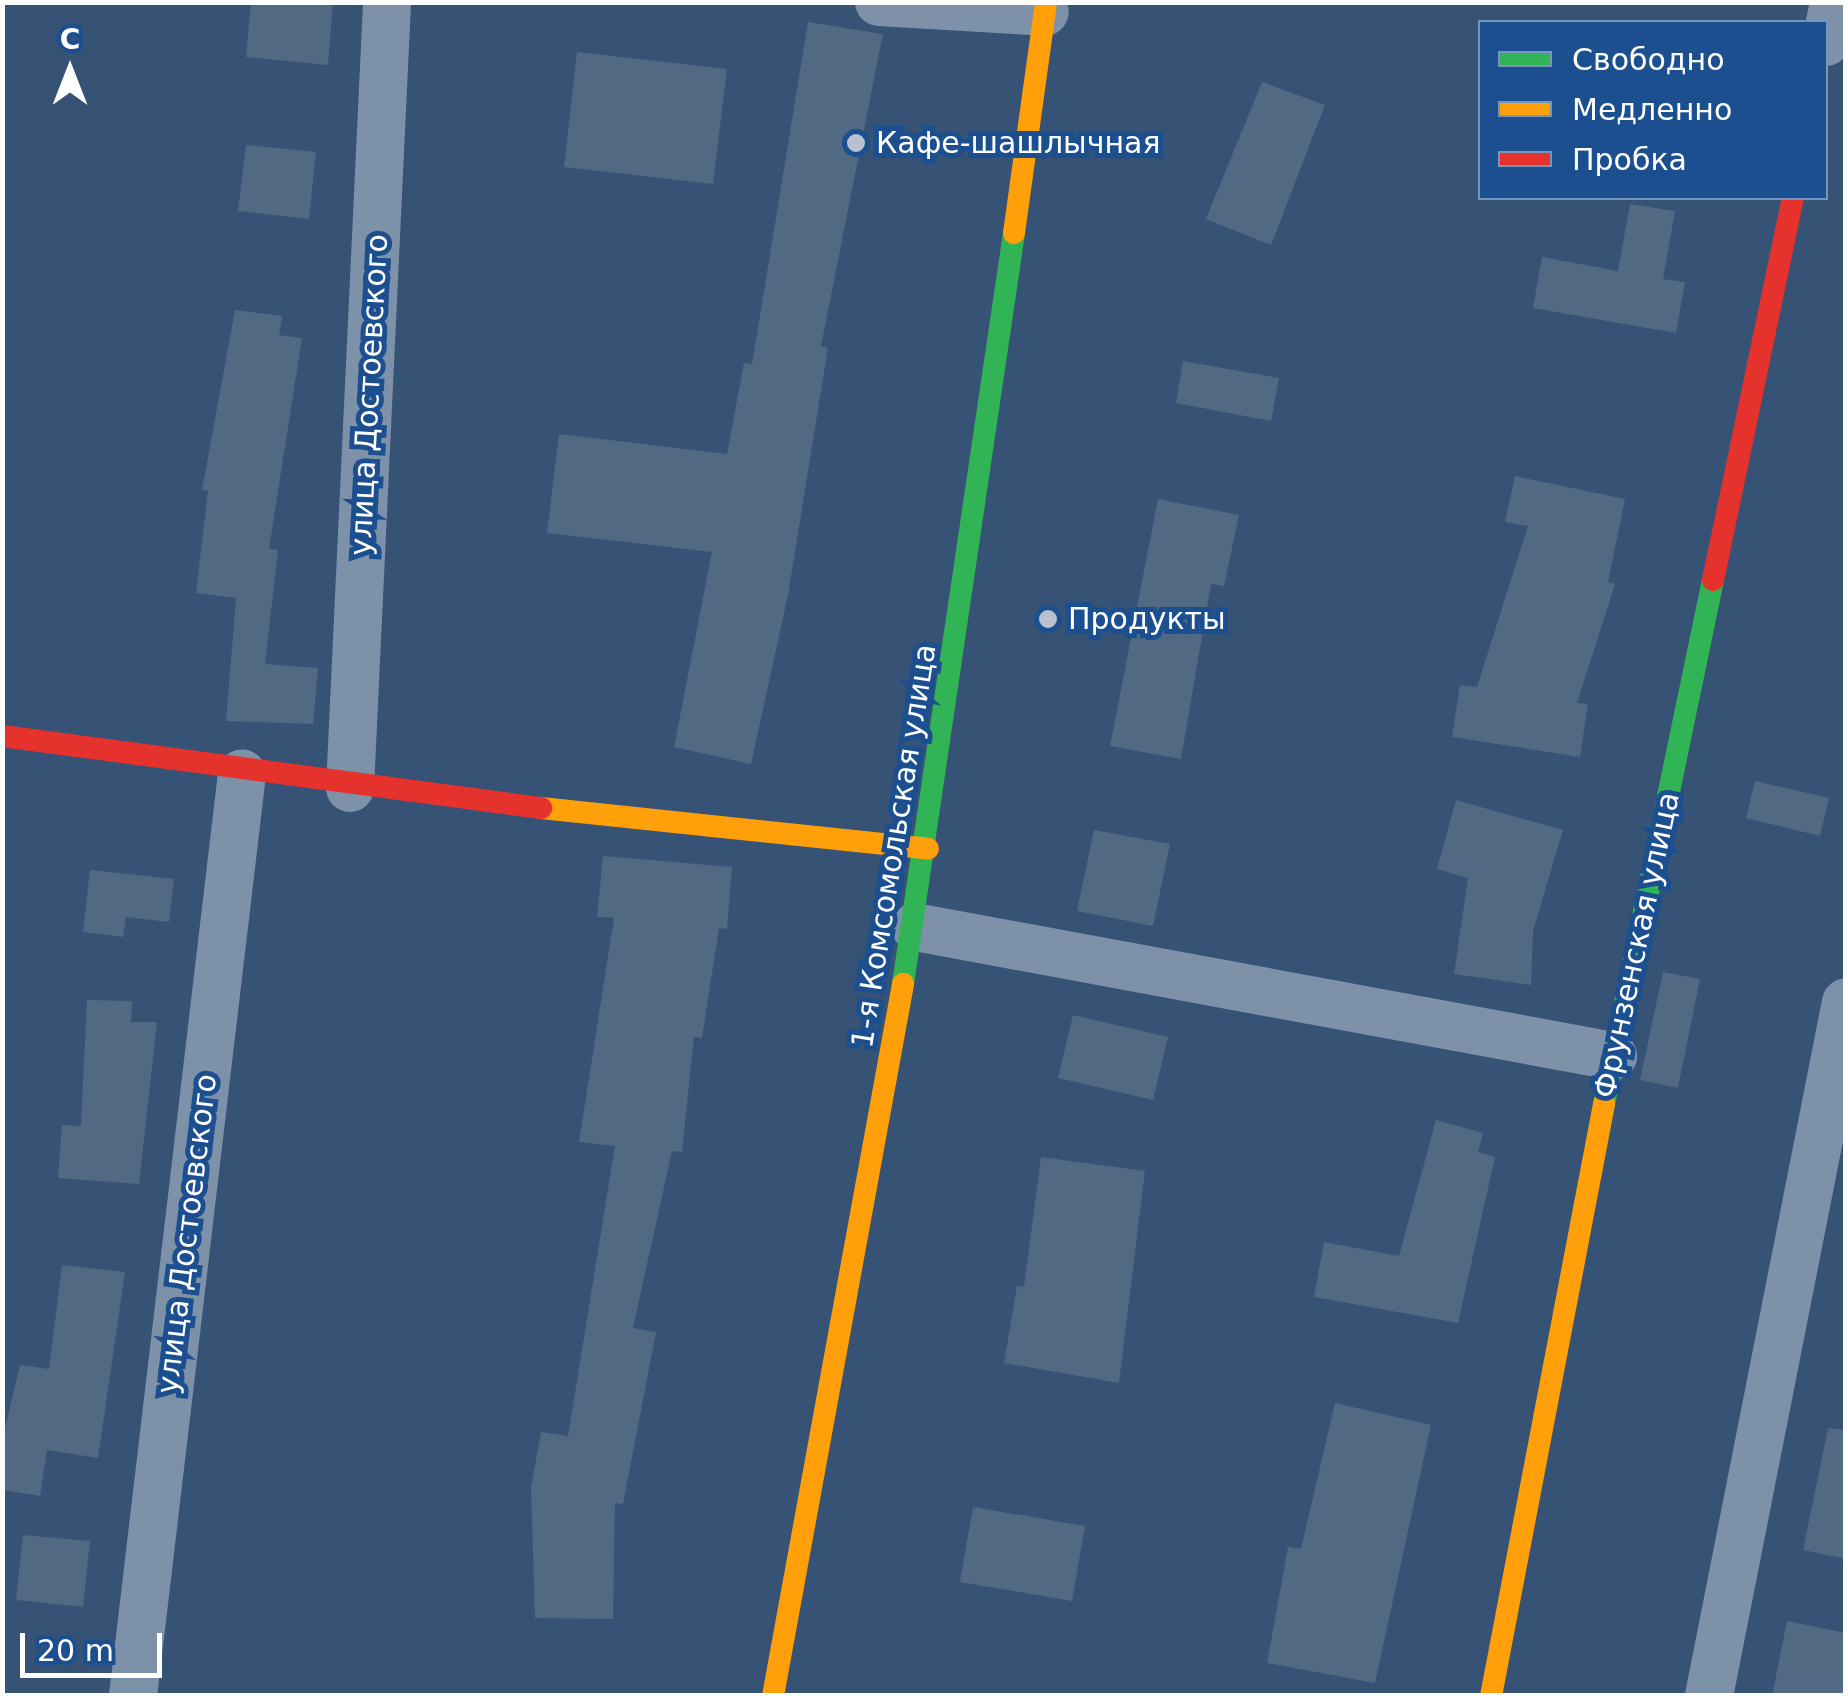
<!DOCTYPE html>
<meta charset="utf-8">
<style>
body{margin:0}
#map{position:relative;width:1848px;height:1698px;overflow:hidden;background:#365274;font-family:"DejaVu Sans",sans-serif}
div>[style]{position:absolute}
.building>*{inset:0;background:#526984}
.street>*{height:48px;margin:-24px;padding:0 24px;transform-origin:24px;border-radius:24px;background:#7d92a8}
.fast>*{height:22px;margin:-11px;padding:0 11px;transform-origin:11px;border-radius:11px;background:#30b455}
.slow>*{height:22px;margin:-11px;padding:0 11px;transform-origin:11px;border-radius:11px;background:#ff9f0a}
.jam>*{height:22px;margin:-11px;padding:0 11px;transform-origin:11px;border-radius:11px;background:#e5322d}
.dots>*{width:28px;height:28px;translate:-50% -50%;box-sizing:border-box;border:5px solid #1b4f8f;border-radius:50%}
span{translate:-50% -50%;white-space:nowrap;text-align:center;line-height:1.15;-webkit-text-stroke:10px #1b4f8f;paint-order:stroke}
.poi-label{font-size:30px;color:#fff}
.left{translate:0 -50%;text-align:left}
.street-label{font-size:30px;color:#fff}
.frame{position:absolute;inset:0;border:5px solid #fff;pointer-events:none}
.legend{position:absolute;left:1478px;top:20px;width:350px;height:180px;box-sizing:border-box;background:#1b4f8f;border:2px solid #7695bc;margin:0;padding:12px 18px;list-style:none;font-size:30px;color:#fff}
.legend li{display:flex;align-items:center;gap:20px;height:50px}
.legend b{width:50px;border:2px solid #7695bc}
.north{position:absolute;left:20px;top:20px;width:100px;height:100px;-webkit-text-stroke:8px #1b4f8f;paint-order:stroke;rotate:0deg;font-size:28px;font-weight:700;line-height:40px;text-align:center;color:#fff}
.north::after{content:'';display:block;margin:auto;width:35px;height:45px;background:#fff;clip-path:polygon(50% 0,100% 100%,50% 72%,0 100%)}
.scale{position:absolute;left:20px;top:1633px;width:142px;height:45px;box-sizing:border-box;border:5px solid #fff;border-top:0;padding-left:12px;font-size:30px;line-height:35px;white-space:nowrap;color:#fff;-webkit-text-stroke:8px #1b4f8f;paint-order:stroke}
</style>
<div id="map">
<div class="building">
<div style="clip-path:polygon(251px 2px,333px 2px,328px 65px,246px 57px)"></div>
<div style="clip-path:polygon(808px 22px,883px 34px,821px 346px,828px 348px,788px 595px,751px 764px,674px 747px,712px 552px,547px 533px,559px 434px,727px 454px,744px 363px,752px 364px)"></div>
<div style="clip-path:polygon(577px 52px,727px 69px,713px 184px,564px 167px)"></div>
<div style="clip-path:polygon(1262px 82px,1325px 105px,1271px 245px,1206px 219px)"></div>
<div style="clip-path:polygon(246px 145px,316px 152px,309px 219px,238px 211px)"></div>
<div style="clip-path:polygon(1630px 204px,1675px 211px,1663px 279px,1685px 282px,1676px 333px,1533px 308px,1542px 257px,1618px 271px)"></div>
<div style="clip-path:polygon(235px 310px,282px 316px,279px 335px,302px 338px,269px 549px,278px 550px,265px 664px,318px 668px,313px 724px,226px 721px,236px 598px,196px 593px,208px 491px,202px 490px)"></div>
<div style="clip-path:polygon(1183px 361px,1279px 378px,1271px 421px,1176px 403px)"></div>
<div style="clip-path:polygon(1515px 476px,1625px 499px,1608px 582px,1615px 584px,1577px 703px,1588px 704px,1580px 757px,1452px 737px,1460px 685px,1477px 687px,1528px 526px,1505px 522px)"></div>
<div style="clip-path:polygon(1158px 499px,1239px 515px,1224px 586px,1211px 584px,1181px 759px,1110px 746px)"></div>
<div style="clip-path:polygon(1755px 781px,1829px 798px,1820px 836px,1746px 818px)"></div>
<div style="clip-path:polygon(1456px 800px,1563px 830px,1533px 931px,1531px 985px,1454px 974px,1468px 878px,1437px 869px)"></div>
<div style="clip-path:polygon(1094px 830px,1170px 844px,1153px 926px,1077px 911px)"></div>
<div style="clip-path:polygon(603px 856px,732px 867px,727px 929px,719px 928px,702px 1038px,694px 1037px,682px 1152px,672px 1151px,633px 1328px,656px 1332px,623px 1504px,615px 1503px,613px 1619px,535px 1618px,531px 1488px,541px 1432px,568px 1436px,615px 1146px,579px 1142px,614px 918px,597px 917px)"></div>
<div style="clip-path:polygon(90px 870px,174px 879px,169px 922px,126px 917px,123px 937px,83px 932px)"></div>
<div style="clip-path:polygon(1663px 972px,1700px 979px,1678px 1088px,1640px 1080px)"></div>
<div style="clip-path:polygon(87px 1000px,132px 1001px,131px 1022px,157px 1022px,139px 1184px,58px 1178px,62px 1125px,81px 1126px)"></div>
<div style="clip-path:polygon(1073px 1015px,1168px 1037px,1153px 1100px,1058px 1078px)"></div>
<div style="clip-path:polygon(1436px 1120px,1483px 1133px,1478px 1152px,1495px 1157px,1458px 1323px,1314px 1297px,1324px 1242px,1399px 1256px)"></div>
<div style="clip-path:polygon(1041px 1157px,1145px 1171px,1119px 1383px,1004px 1363px,1017px 1286px,1024px 1287px)"></div>
<div style="clip-path:polygon(62px 1265px,125px 1272px,98px 1458px,47px 1450px,40px 1496px,2px 1490px,2px 1441px,20px 1365px,49px 1369px)"></div>
<div style="clip-path:polygon(1335px 1403px,1431px 1425px,1375px 1683px,1267px 1663px,1288px 1547px,1301px 1549px)"></div>
<div style="clip-path:polygon(1828px 1428px,1846px 1430px,1846px 1559px,1803px 1550px)"></div>
<div style="clip-path:polygon(973px 1507px,1085px 1526px,1072px 1601px,960px 1582px)"></div>
<div style="clip-path:polygon(23px 1535px,90px 1541px,83px 1607px,16px 1600px)"></div>
<div style="clip-path:polygon(1787px 1621px,1846px 1633px,1846px 1696px,1772px 1696px)"></div>
</div>
<div class="street">
<div style="left:879px;top:2px;width:166px;rotate:3.4deg"></div>
<div style="left:1826px;top:42px;width:41px;rotate:-78.7deg"></div>
<div style="left:350px;top:788px;width:787px;rotate:-87.3deg"></div>
<div style="left:915px;top:927px;width:710px;rotate:10.47deg"></div>
<div style="left:133px;top:1696px;width:929px;rotate:-83.26deg"></div>
<div style="left:1709px;top:1696px;width:707px;rotate:-78.83deg"></div>
</div>
<div class="fast">
<div style="left:903px;top:984px;width:759px;rotate:-81.59deg"></div>
<div style="left:1604px;top:1104px;width:535px;rotate:-78.25deg"></div>
</div>
<div class="slow">
<div style="left:1014px;top:233px;width:233px;rotate:-82.1deg"></div>
<div style="left:541px;top:808px;width:389px;rotate:6deg"></div>
<div style="left:773px;top:1696px;width:724px;rotate:-79.65deg"></div>
<div style="left:1491px;top:1696px;width:603px;rotate:-79.19deg"></div>
</div>
<div class="jam">
<div style="left:1713px;top:580px;width:390px;rotate:-78.2deg"></div>
<div style="left:2px;top:736px;width:544px;rotate:7.61deg"></div>
</div>
<div class="dots">
<div style="left:856px;top:143px;background:#b9c2ce"></div>
<div style="left:1048px;top:619px;background:#b9c2ce"></div>
</div>
<div class="poi-label">
<span class="left" style="left:876px;top:143px">Кафе-шашлычная</span>
<span class="left" style="left:1068px;top:619px">Продукты</span>
</div>
<div class="street-label">
<span style="left:369px;top:395px;rotate:-87deg">улица Достоевского</span>
<span style="left:894px;top:846px;rotate:-81deg">1-я Комсомольская улица</span>
<span style="left:1637px;top:945px;rotate:-78deg">Фрунзенская улица</span>
<span style="left:187px;top:1234px;rotate:-83deg">улица Достоевского</span>
</div>
<div class="frame"></div>
<ul class="legend">
<li><b style="height:12px;background:#30b455"></b>Свободно</li>
<li><b style="height:12px;background:#ff9f0a"></b>Медленно</li>
<li><b style="height:12px;background:#e5322d"></b>Пробка</li>
</ul>
<div class="north">С</div>
<div class="scale">20 m</div>
</div>
